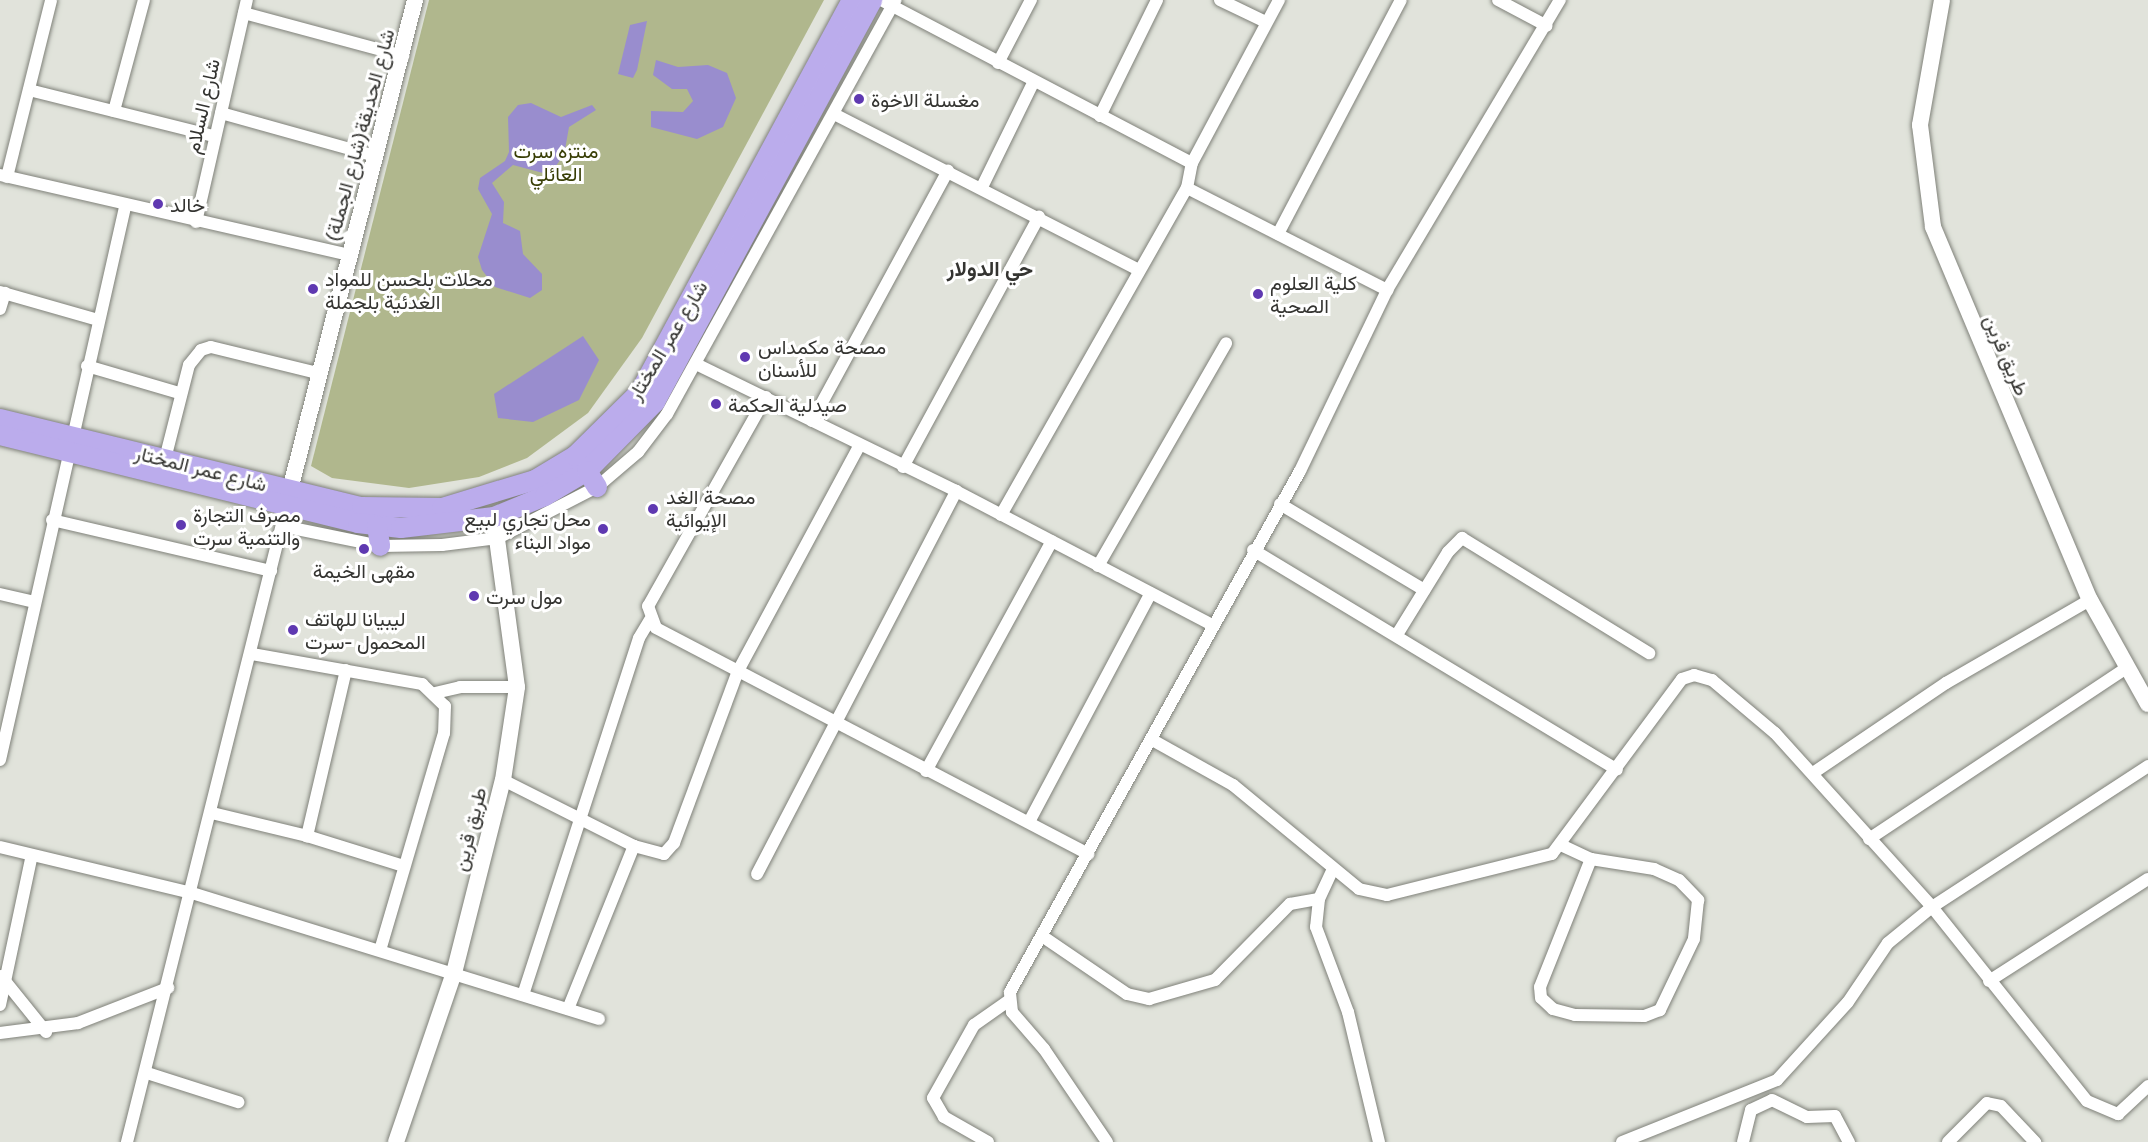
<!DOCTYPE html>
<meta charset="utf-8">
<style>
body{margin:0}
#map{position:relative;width:2148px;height:1142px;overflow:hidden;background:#e1e3db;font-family:"Golos Text",Vazirmatn,sans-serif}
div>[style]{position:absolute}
.green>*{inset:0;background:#b0b78d}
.water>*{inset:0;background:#998dce}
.roads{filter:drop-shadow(0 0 2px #7f8179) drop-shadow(0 0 2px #7f8179)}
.street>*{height:12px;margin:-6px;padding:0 6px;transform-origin:6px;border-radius:6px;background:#fff}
.secondary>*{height:16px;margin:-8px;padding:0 8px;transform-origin:8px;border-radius:8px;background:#fff}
.primary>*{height:20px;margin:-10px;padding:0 10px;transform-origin:10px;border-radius:10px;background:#bbacec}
.dots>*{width:16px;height:16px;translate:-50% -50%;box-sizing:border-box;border:3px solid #fff;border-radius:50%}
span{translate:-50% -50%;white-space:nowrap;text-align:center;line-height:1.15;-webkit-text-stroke:6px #fff;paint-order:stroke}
.poi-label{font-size:20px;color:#343431}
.left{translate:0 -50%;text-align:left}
.right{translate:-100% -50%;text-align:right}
.street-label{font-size:20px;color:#343431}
.park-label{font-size:20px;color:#383e05}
.neighbourhood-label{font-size:21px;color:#343431;font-weight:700}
</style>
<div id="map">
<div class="green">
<div style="clip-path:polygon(429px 0,824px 0,642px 338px,588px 413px,527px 458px,479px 477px,409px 488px,332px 478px,311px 466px)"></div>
</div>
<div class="water">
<div style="clip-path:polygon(647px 21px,637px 70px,633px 78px,618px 74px,630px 25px)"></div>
<div style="clip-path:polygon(656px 60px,678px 67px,708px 65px,727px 73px,736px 98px,723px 127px,697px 139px,651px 127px,651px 111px,683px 112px,693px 101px,687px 89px,672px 89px,653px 75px)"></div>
<div style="clip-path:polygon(531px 103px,561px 117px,592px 105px,596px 110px,569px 127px,564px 155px,555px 167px,543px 173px,513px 165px,492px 183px,504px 202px,503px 223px,520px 231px,523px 254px,542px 274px,542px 290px,530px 298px,495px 287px,482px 270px,478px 257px,492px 214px,478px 189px,480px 178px,505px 161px,509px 152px,508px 117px,518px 105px)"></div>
<div style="clip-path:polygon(583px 336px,599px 360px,579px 400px,533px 422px,498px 418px,494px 394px)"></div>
</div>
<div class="roads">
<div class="street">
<div style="left:881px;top:0;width:351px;rotate:27.7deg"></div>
<div style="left:1220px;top:0;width:51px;rotate:25.6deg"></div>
<div style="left:1498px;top:0;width:55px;rotate:28deg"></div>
<div style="left:244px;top:13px;width:165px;rotate:15.1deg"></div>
<div style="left:998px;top:63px;width:71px;rotate:-62.4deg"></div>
<div style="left:29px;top:90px;width:191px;rotate:14deg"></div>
<div style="left:114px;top:111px;width:115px;rotate:-74.9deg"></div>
<div style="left:221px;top:113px;width:160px;rotate:15.6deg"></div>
<div style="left:834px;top:114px;width:340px;rotate:27.1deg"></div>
<div style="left:1100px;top:116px;width:129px;rotate:-63.8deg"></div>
<div style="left:0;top:175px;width:359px;rotate:12.9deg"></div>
<div style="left:7px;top:177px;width:182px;rotate:-76deg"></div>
<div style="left:982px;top:187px;width:118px;rotate:-63.9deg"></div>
<div style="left:1187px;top:188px;width:225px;rotate:27deg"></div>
<div style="left:196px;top:222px;width:228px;rotate:-77.1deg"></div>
<div style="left:1278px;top:234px;width:264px;rotate:-62.3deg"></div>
<div style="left:0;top:292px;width:102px;rotate:15.9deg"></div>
<div style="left:0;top:309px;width:17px;rotate:-73deg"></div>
<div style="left:696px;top:364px;width:289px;rotate:26deg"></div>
<div style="left:956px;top:491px;width:287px;rotate:27.6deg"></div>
<div style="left:87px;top:366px;width:96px;rotate:16.4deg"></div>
<div style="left:766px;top:397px;width:240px;rotate:119.4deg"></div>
<div style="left:648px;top:606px;width:23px;rotate:70deg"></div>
<div style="left:656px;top:628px;width:488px;rotate:27.6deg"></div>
<div style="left:812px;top:421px;width:285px;rotate:-61.5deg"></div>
<div style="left:165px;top:459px;width:97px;rotate:-75.7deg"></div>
<div style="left:189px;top:365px;width:19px;rotate:-51deg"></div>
<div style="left:201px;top:350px;width:10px;rotate:-17deg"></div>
<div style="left:211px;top:347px;width:110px;rotate:13.7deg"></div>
<div style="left:903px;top:467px;width:285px;rotate:-61.5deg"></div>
<div style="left:1280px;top:504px;width:168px;rotate:30.8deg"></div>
<div style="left:1001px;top:515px;width:376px;rotate:-60.4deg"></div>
<div style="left:1187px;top:188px;width:25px;rotate:-79deg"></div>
<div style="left:1192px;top:163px;width:185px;rotate:-61.9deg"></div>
<div style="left:52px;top:520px;width:225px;rotate:13.1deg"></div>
<div style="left:282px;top:526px;width:100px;rotate:11.5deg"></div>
<div style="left:380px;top:546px;width:62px;rotate:-0.9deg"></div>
<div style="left:442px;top:545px;width:56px;rotate:-7.1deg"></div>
<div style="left:498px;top:538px;width:111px;rotate:-27.3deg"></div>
<div style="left:597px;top:487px;width:54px;rotate:-40.5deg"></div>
<div style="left:638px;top:452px;width:48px;rotate:-52.7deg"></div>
<div style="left:667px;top:414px;width:473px;rotate:-61.1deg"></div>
<div style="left:1253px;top:550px;width:425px;rotate:31.1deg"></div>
<div style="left:1098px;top:566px;width:257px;rotate:-60.1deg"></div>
<div style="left:0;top:594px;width:36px;rotate:13deg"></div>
<div style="left:1398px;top:633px;width:95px;rotate:-58.3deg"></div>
<div style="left:1448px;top:552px;width:20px;rotate:-45deg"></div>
<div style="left:1462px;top:538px;width:220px;rotate:31.6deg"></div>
<div style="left:252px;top:654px;width:173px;rotate:10deg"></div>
<div style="left:422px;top:684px;width:32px;rotate:44deg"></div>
<div style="left:445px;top:706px;width:27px;rotate:92deg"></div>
<div style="left:444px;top:733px;width:226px;rotate:106.4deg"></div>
<div style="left:346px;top:670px;width:171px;rotate:103.2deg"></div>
<div style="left:307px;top:836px;width:102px;rotate:17.2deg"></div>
<div style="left:435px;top:693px;width:26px;rotate:-13deg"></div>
<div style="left:460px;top:687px;width:57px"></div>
<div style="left:1154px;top:741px;width:90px;rotate:29.1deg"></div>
<div style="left:1233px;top:785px;width:163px;rotate:39.5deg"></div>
<div style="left:1359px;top:889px;width:29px;rotate:12deg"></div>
<div style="left:1387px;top:895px;width:170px;rotate:-14deg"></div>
<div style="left:1552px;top:854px;width:218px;rotate:-53.4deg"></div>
<div style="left:1682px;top:679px;width:13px;rotate:-18deg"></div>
<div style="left:1694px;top:675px;width:19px;rotate:16deg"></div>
<div style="left:1712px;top:680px;width:82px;rotate:40.1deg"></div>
<div style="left:1775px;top:733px;width:234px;rotate:47.9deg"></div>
<div style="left:1932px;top:907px;width:258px;rotate:-33.1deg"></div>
<div style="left:0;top:760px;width:567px;rotate:-77.26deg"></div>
<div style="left:926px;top:771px;width:262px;rotate:-61.3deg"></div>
<div style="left:1813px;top:773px;width:161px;rotate:-34.1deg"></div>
<div style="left:1946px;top:683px;width:166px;rotate:-30deg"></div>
<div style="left:503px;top:780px;width:147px;rotate:26.7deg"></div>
<div style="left:634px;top:846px;width:31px;rotate:15deg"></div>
<div style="left:664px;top:854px;width:15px;rotate:-48deg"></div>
<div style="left:674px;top:843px;width:184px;rotate:-69.6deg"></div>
<div style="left:738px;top:671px;width:255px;rotate:-61.7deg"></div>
<div style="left:212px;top:813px;width:98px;rotate:13.6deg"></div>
<div style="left:1029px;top:822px;width:259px;rotate:-62deg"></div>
<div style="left:1869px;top:839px;width:309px;rotate:-33.6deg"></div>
<div style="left:1563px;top:846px;width:31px;rotate:25deg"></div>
<div style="left:1591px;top:859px;width:64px;rotate:9deg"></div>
<div style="left:1654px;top:869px;width:27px;rotate:24deg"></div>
<div style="left:1679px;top:880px;width:28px;rotate:46deg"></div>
<div style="left:1698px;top:900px;width:39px;rotate:96deg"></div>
<div style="left:1694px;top:939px;width:79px;rotate:115.6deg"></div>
<div style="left:1660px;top:1010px;width:17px;rotate:159deg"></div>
<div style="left:1644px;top:1016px;width:69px;rotate:-179.2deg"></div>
<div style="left:1575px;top:1015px;width:23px;rotate:-165deg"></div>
<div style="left:1553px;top:1009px;width:16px;rotate:-137deg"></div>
<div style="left:1541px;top:998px;width:11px;rotate:-95deg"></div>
<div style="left:1540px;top:987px;width:138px;rotate:-68.3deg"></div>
<div style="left:0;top:847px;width:197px;rotate:13.5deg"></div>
<div style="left:192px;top:893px;width:426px;rotate:17.2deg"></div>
<div style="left:1332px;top:871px;width:31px;rotate:115deg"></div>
<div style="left:1319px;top:899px;width:28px;rotate:96deg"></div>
<div style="left:1316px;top:927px;width:91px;rotate:69.4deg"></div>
<div style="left:1348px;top:1012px;width:134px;rotate:76.6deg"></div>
<div style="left:757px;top:874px;width:432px;rotate:-62.5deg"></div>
<div style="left:1042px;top:936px;width:103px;rotate:34.3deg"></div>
<div style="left:1127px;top:994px;width:23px;rotate:13deg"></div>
<div style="left:1149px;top:999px;width:69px;rotate:-16.1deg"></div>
<div style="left:1215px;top:980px;width:107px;rotate:-45.4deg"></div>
<div style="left:1290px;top:904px;width:29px;rotate:-10deg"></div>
<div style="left:1px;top:976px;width:72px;rotate:51.2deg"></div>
<div style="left:1989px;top:981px;width:189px;rotate:-32.7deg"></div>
<div style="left:523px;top:995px;width:375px;rotate:-72deg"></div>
<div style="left:639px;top:638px;width:21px;rotate:-59deg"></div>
<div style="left:0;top:1005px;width:153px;rotate:-78deg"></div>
<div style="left:568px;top:1009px;width:176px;rotate:-68deg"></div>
<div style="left:0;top:1033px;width:79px;rotate:-7.3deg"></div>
<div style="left:78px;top:1023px;width:97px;rotate:-21.3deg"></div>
<div style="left:147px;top:1073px;width:96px;rotate:17.7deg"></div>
<div style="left:127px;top:1142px;width:662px;rotate:-75.92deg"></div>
<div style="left:988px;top:1142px;width:51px;rotate:-150.4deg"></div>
<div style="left:944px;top:1117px;width:22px;rotate:-120deg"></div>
<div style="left:933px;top:1098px;width:84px;rotate:-60.7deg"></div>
<div style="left:974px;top:1025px;width:42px;rotate:-35.2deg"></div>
<div style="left:1107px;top:1142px;width:112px;rotate:-124.1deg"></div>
<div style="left:1044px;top:1049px;width:49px;rotate:-130.9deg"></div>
<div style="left:1012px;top:1012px;width:20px;rotate:-96deg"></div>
<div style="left:1010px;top:992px;width:596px;rotate:-60.9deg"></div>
<div style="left:1300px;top:471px;width:201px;rotate:-64.3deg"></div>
<div style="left:1387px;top:290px;width:338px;rotate:-59.2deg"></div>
<div style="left:1622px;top:1142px;width:167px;rotate:-21.8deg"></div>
<div style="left:1777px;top:1080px;width:105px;rotate:-47.7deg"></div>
<div style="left:1848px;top:1002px;width:71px;rotate:-55.9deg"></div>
<div style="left:1888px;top:943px;width:57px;rotate:-39.3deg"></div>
<div style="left:1932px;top:907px;width:248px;rotate:51.4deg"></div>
<div style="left:2087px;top:1101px;width:34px;rotate:23deg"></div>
<div style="left:2118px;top:1114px;width:41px;rotate:-43deg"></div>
<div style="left:1743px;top:1142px;width:33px;rotate:-76deg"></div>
<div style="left:1751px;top:1110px;width:23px;rotate:-25deg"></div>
<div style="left:1772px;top:1100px;width:39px;rotate:26deg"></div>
<div style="left:1807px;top:1117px;width:28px;rotate:-2deg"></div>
<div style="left:1835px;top:1116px;width:30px;rotate:62deg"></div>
<div style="left:1948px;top:1142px;width:55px;rotate:-45deg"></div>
<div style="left:1987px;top:1103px;width:14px;rotate:12deg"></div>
<div style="left:2001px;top:1106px;width:50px;rotate:46.6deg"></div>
</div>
<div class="secondary">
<div style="left:1942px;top:0;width:127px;rotate:100deg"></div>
<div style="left:1920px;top:125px;width:103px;rotate:82.7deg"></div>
<div style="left:1933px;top:227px;width:405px;rotate:67.2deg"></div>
<div style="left:2090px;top:600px;width:119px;rotate:60.9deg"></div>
<div style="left:290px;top:490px;width:506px;rotate:-75.69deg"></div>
<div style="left:396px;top:1142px;width:179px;rotate:-71.1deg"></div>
<div style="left:454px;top:973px;width:199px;rotate:-75.8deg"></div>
<div style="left:503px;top:780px;width:94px;rotate:-81.4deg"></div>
<div style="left:517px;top:687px;width:172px;rotate:-97.7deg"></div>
</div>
<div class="primary">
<div style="left:0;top:419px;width:373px;rotate:13.7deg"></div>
<div style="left:362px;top:507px;width:80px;rotate:0.7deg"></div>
<div style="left:442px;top:508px;width:97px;rotate:-16.8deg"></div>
<div style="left:535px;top:480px;width:47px;rotate:-31deg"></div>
<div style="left:575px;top:456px;width:91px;rotate:-44.6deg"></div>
<div style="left:640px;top:392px;width:446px;rotate:-61.6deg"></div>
<div style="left:0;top:435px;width:369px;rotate:13.8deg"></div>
<div style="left:358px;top:523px;width:43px;rotate:6.6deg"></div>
<div style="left:401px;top:528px;width:94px;rotate:-6.7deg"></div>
<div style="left:494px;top:517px;width:55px;rotate:-22.4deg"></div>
<div style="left:545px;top:496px;width:49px;rotate:-30.8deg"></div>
<div style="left:587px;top:471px;width:97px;rotate:-45.4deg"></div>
<div style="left:655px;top:402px;width:457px;rotate:-61.6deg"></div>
<div style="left:587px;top:471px;width:19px;rotate:58deg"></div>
<div style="left:377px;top:526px;width:20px;rotate:81deg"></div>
</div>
</div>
<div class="dots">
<div style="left:859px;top:99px;background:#5f39b1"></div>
<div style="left:158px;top:204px;background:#5f39b1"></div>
<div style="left:313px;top:289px;background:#5f39b1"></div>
<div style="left:1258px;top:294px;background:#5f39b1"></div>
<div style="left:745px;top:357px;background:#5f39b1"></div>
<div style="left:716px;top:404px;background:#5f39b1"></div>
<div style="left:653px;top:509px;background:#5f39b1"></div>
<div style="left:181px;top:525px;background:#5f39b1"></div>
<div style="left:603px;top:529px;background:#5f39b1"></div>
<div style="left:364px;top:549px;background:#5f39b1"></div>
<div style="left:474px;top:596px;background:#5f39b1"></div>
<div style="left:293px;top:630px;background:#5f39b1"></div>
</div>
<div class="poi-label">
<span class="left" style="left:871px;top:99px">مغسلة الاخوة</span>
<span class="left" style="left:170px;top:204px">خالد</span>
<span class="left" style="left:325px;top:290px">محلات بلحسن للمواد<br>الغدئية بلجملة</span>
<span class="left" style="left:1270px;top:294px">كلية العلوم<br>الصحية</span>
<span class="left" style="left:758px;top:358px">مصحة مكمداس<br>للأسنان</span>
<span class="left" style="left:728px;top:404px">صيدلية الحكمة</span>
<span class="left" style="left:666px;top:508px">مصحة الغد<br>الإيوائية</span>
<span class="left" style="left:193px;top:526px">مصرف التجارة<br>والتنمية سرت</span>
<span class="right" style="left:591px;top:530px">محل تجاري لبيع<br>مواد البناء</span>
<span style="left:364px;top:570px">مقهى الخيمة</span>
<span class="left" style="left:486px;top:596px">مول سرت</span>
<span class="left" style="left:305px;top:630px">ليبيانا للهاتف<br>المحمول -سرت</span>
</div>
<div class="street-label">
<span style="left:202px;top:106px;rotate:-77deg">شارع السلام</span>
<span style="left:359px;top:135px;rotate:-75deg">شارع الحديقة(شارع الجملة)</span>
<span style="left:667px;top:340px;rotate:-59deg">شارع عمر المختار</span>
<span style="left:2007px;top:355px;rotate:67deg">طريق قرين</span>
<span style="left:201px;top:468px;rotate:14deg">شارع عمر المختار</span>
<span style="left:469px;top:829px;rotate:-76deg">طريق قرين</span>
</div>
<div class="park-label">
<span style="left:556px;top:162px">منتزه سرت<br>العائلي</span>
</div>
<div class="neighbourhood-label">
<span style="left:990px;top:268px">حي الدولار</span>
</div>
</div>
